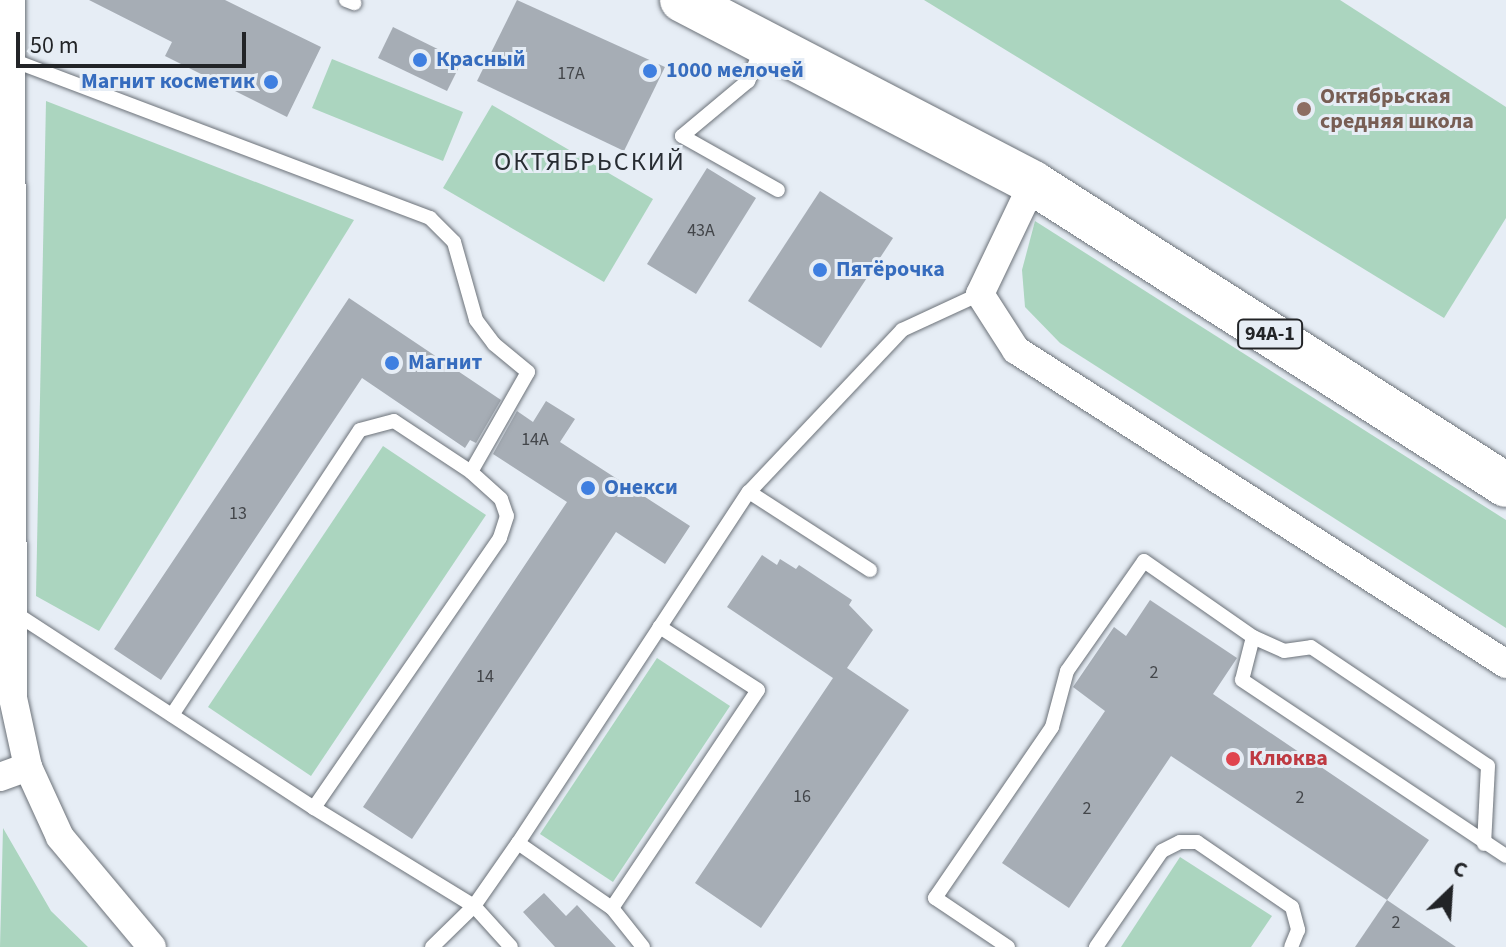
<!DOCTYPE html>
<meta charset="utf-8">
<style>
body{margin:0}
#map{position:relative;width:1506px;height:947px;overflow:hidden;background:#e6edf5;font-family:"Source Sans 3",sans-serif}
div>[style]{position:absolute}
.green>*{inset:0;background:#abd5bf}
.building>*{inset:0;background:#a6adb5}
.roads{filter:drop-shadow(0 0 2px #6c7279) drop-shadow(0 0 2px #6c7279)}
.lane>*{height:14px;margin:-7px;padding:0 7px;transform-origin:7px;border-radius:7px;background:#fff}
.street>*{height:28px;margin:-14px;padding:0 14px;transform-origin:14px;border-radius:14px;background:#fff}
.primary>*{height:44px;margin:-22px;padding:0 22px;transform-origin:22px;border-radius:22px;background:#fff}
.dots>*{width:22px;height:22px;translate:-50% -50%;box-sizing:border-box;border:4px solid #e6edf5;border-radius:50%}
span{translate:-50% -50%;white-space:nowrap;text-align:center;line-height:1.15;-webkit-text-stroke:6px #e6edf5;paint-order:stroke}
.number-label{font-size:18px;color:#43464a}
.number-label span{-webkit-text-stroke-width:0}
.shield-label span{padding:2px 6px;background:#e6edf5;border:2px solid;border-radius:6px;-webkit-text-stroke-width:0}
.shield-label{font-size:20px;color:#222427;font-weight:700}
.shop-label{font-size:22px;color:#366cbe;font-weight:700}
.left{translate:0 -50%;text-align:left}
.right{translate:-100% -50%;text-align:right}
.education-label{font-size:22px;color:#785e54;font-weight:700}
.health-label{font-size:22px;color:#be3a42;font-weight:700}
.quarter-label{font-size:26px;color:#272c32;letter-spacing:2px}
.north{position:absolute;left:1410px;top:851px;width:80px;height:80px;-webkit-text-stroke:6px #e6edf5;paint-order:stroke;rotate:25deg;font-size:22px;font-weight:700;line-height:32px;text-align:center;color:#222427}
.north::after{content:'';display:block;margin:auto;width:28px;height:36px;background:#222427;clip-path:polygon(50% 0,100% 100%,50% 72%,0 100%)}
.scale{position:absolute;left:16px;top:32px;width:230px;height:36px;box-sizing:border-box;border:4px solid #222427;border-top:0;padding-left:10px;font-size:24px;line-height:28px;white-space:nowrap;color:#222427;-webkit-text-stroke:6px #e6edf5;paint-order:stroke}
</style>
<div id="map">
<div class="green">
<div style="clip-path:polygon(924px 0,1340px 0,1506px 107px,1506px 218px,1444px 318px)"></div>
<div style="clip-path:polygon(332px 59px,463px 112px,443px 161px,312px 108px)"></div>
<div style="clip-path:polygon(46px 101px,354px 220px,99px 631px,36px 596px)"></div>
<div style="clip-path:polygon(492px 105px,653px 199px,604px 282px,443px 188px)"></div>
<div style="clip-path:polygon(1035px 221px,1506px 520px,1506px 628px,1060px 343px,1025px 307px,1022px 270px)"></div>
<div style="clip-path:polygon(383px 446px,486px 515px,311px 776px,208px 707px)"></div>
<div style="clip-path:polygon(657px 658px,730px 706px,613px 882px,540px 834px)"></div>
<div style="clip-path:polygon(3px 828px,51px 911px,88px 947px,0 947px)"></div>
<div style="clip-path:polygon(1180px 857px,1272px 916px,1251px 947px,1121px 947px)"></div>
</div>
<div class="building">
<div style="clip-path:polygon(89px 0,225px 0,321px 47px,287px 117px,165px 56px,172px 42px)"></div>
<div style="clip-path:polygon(517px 0,665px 67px,624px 151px,477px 81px)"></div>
<div style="clip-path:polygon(393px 27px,462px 61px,447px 91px,378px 58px)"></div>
<div style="clip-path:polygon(707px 168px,756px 198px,696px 294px,647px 264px)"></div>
<div style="clip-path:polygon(820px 191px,893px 238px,821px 348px,748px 301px)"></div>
<div style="clip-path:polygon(349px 298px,501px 400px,476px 443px,470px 440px,465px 448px,362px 378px,161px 680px,114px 649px)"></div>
<div style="clip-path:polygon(546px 401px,575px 419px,560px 442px,690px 526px,665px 564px,616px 532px,412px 839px,363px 807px,567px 502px,493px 454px,517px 411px,533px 422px)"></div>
<div style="clip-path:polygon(762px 555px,777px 565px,780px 559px,796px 569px,799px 565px,852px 600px,849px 605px,873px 630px,847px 668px,909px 710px,761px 928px,695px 883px,833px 678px,727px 607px)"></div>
<div style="clip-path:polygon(1150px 600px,1237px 658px,1213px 694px,1429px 840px,1387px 900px,1171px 756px,1069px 908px,1002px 863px,1105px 711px,1073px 687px,1114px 627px,1126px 636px)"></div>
<div style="clip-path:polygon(544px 893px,566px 916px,577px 905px,616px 947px,555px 947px,523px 912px)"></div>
<div style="clip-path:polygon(1387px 900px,1456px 947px,1355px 947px)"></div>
</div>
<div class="roads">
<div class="lane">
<div style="left:346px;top:0;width:9px;rotate:21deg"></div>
<div style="left:762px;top:47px;width:37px;rotate:112deg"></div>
<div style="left:748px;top:81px;width:86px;rotate:140.2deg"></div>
<div style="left:682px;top:136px;width:110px;rotate:29.4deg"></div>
<div style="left:12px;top:60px;width:447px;rotate:20.7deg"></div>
<div style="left:430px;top:218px;width:34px;rotate:45deg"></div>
<div style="left:454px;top:242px;width:81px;rotate:74.2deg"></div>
<div style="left:476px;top:320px;width:30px;rotate:53deg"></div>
<div style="left:494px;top:344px;width:44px;rotate:39.5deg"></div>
<div style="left:528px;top:372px;width:115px;rotate:119.7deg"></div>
<div style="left:471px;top:472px;width:40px;rotate:42deg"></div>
<div style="left:501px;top:499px;width:18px;rotate:71deg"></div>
<div style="left:507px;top:516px;width:23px;rotate:108deg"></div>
<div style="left:500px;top:538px;width:328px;rotate:124.6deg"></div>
<div style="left:314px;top:808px;width:188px;rotate:31.5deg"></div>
<div style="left:474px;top:906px;width:55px;rotate:47.9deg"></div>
<div style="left:749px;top:492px;width:144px;rotate:32.8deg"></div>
<div style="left:15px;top:613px;width:357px;rotate:33.1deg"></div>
<div style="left:1253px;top:637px;width:34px;rotate:24deg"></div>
<div style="left:1284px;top:651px;width:27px;rotate:-8deg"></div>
<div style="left:1311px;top:647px;width:213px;rotate:33.9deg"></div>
<div style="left:1488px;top:766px;width:78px;rotate:92.9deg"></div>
<div style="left:172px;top:715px;width:341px;rotate:-56.6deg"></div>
<div style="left:360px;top:430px;width:35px;rotate:-15deg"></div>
<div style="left:394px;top:421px;width:92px;rotate:33.5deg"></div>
<div style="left:518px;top:843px;width:114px;rotate:34.7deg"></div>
<div style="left:432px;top:947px;width:59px;rotate:-44.3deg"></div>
<div style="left:474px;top:906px;width:77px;rotate:-55.1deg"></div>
<div style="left:518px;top:843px;width:420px;rotate:-56.7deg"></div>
<div style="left:749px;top:492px;width:223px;rotate:-46.6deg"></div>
<div style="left:902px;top:330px;width:86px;rotate:-24.8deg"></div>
<div style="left:643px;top:947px;width:50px;rotate:-128.5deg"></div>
<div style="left:612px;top:908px;width:262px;rotate:-56.2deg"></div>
<div style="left:758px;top:690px;width:117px;rotate:-147.3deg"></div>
<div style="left:1008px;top:947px;width:88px;rotate:-146.1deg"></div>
<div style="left:935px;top:898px;width:207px;rotate:-55.6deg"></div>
<div style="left:1052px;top:727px;width:58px;rotate:-75deg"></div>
<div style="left:1067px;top:671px;width:134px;rotate:-55deg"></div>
<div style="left:1144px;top:561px;width:133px;rotate:34.9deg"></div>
<div style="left:1253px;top:637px;width:44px;rotate:104.3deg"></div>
<div style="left:1242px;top:680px;width:317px;rotate:33.7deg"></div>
<div style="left:1096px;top:947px;width:116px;rotate:-55.5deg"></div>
<div style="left:1162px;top:851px;width:20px;rotate:-27deg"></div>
<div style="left:1180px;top:842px;width:17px"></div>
<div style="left:1197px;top:842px;width:115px;rotate:34.4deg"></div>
<div style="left:1292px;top:907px;width:24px;rotate:75deg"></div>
<div style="left:1298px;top:930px;width:18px;rotate:112deg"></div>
</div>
<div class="street">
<div style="left:11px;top:0;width:698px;rotate:89.84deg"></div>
<div style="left:13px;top:698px;width:71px;rotate:77.7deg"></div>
<div style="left:28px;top:767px;width:77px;rotate:65.4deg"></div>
<div style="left:60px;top:837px;width:143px;rotate:50.1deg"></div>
<div style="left:1033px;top:183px;width:123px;rotate:115.5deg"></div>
<div style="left:980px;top:294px;width:67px;rotate:57.3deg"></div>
<div style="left:1016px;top:350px;width:582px;rotate:32.65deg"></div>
<div style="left:0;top:777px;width:30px;rotate:-20deg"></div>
</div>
<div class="primary">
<div style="left:682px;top:0;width:396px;rotate:27.5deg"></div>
<div style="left:1033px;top:183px;width:561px;rotate:32.56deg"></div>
</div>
</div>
<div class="dots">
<div style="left:420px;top:60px;background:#3f7fe0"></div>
<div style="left:650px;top:71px;background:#3f7fe0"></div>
<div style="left:271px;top:82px;background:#3f7fe0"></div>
<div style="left:1304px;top:109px;background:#8d6e63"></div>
<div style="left:820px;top:270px;background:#3f7fe0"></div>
<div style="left:392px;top:363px;background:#3f7fe0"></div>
<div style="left:588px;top:488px;background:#3f7fe0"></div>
<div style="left:1233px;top:759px;background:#e0444e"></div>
</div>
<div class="number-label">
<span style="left:571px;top:74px">17А</span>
<span style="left:701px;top:231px">43А</span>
<span style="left:535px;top:440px">14А</span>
<span style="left:238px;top:514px">13</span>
<span style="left:1154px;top:673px">2</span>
<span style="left:485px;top:677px">14</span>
<span style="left:802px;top:797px">16</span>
<span style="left:1300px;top:798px">2</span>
<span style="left:1087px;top:809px">2</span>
<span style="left:1396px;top:923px">2</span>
</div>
<div class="shield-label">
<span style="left:1270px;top:334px">94А-1</span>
</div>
<div class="shop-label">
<span class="left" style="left:436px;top:60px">Красный</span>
<span class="left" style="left:666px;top:71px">1000 мелочей</span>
<span class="right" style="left:255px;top:82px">Магнит косметик</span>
<span class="left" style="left:836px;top:270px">Пятёрочка</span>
<span class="left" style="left:408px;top:363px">Магнит</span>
<span class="left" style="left:604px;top:488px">Онекси</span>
</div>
<div class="education-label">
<span class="left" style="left:1320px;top:109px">Октябрьская<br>средняя школа</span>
</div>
<div class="health-label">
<span class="left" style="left:1249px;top:759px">Клюква</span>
</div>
<div class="quarter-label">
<span style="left:590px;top:162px">ОКТЯБРЬСКИЙ</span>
</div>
<div class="north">С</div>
<div class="scale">50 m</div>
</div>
